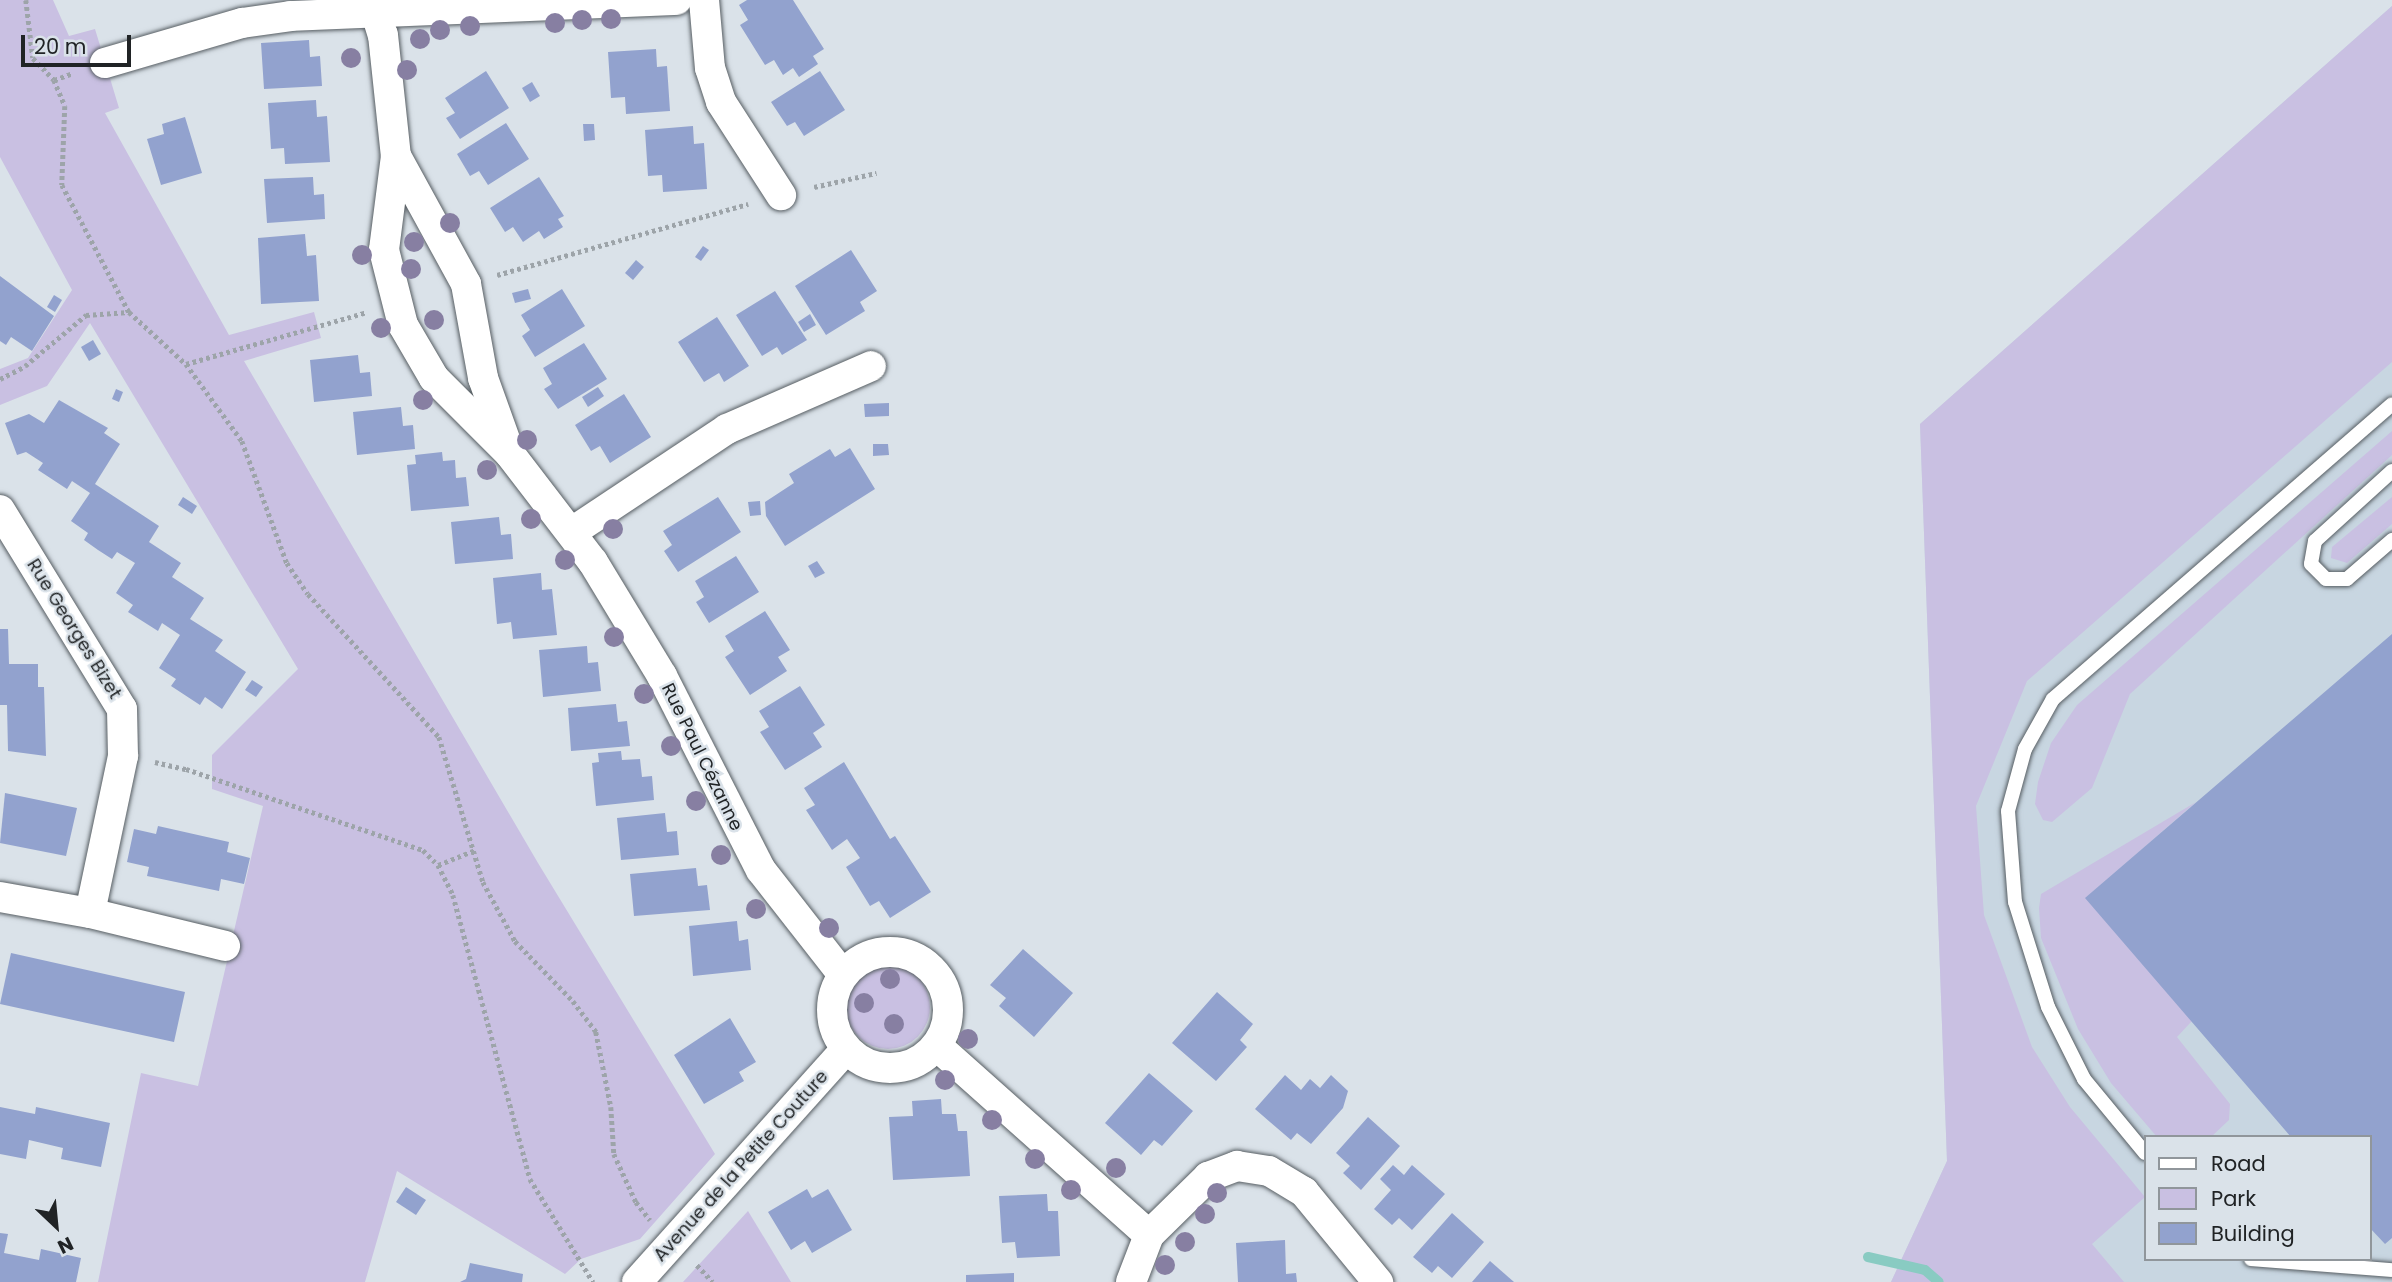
<!DOCTYPE html>
<meta charset="utf-8">
<style>
body{margin:0}
#map{position:relative;width:2392px;height:1282px;overflow:hidden;background:#dae2e9;font-family:Poppins,sans-serif}
div>[style]{position:absolute}
.built>*{inset:0;background:#c8d6e1}
.green>*{inset:0;background:#c9c0e2}
.round{border-radius:50%}
.stream>*{height:10px;margin:-5px;padding:0 5px;transform-origin:5px;border-radius:5px;background:#89cbc2}
.building>*{inset:0;background:#92a2ce}
.path>*{height:4.5px;margin-top:-2.25px;transform-origin:0;background:repeating-linear-gradient(90deg,#9da4a9 0 3.5px,transparent 0 7px)}
.roads{filter:drop-shadow(0 0 2px #575e63) drop-shadow(0 0 2px #575e63)}
.lane>*{height:14px;margin:-7px;padding:0 7px;transform-origin:7px;border-radius:7px;background:#fff}
.street>*{height:30px;margin:-15px;padding:0 15px;transform-origin:15px;border-radius:15px;background:#fff}
.street>.ring{margin:-15px;padding:0;box-sizing:content-box;background:none;border:30px solid #fff;border-radius:50%}
.trees>*{width:20px;height:20px;margin:-10px;border-radius:50%;background:#877fa2}
span{translate:-50% -50%;white-space:nowrap;text-align:center;line-height:1.15;-webkit-text-stroke:5px #dae2e9;paint-order:stroke}
.street-label{font-size:18px;color:#202325}
.legend{position:absolute;left:2144px;top:1135px;width:228px;height:126px;box-sizing:border-box;background:#dae2e9;border:2px solid #90969b;margin:0;padding:9px 12px;list-style:none;font-size:21px;color:#202325}
.legend li{display:flex;align-items:center;gap:14px;height:35px}
.legend b{width:35px;border:2px solid #90969b}
.north{position:absolute;left:21px;top:1191px;width:70px;height:70px;-webkit-text-stroke:5px #dae2e9;paint-order:stroke;rotate:154deg;font-size:19px;font-weight:700;line-height:28px;text-align:center;color:#202325}
.north::after{content:'';display:block;margin:auto;width:24px;height:32px;background:#202325;clip-path:polygon(50% 0,100% 100%,50% 72%,0 100%)}
.scale{position:absolute;left:21px;top:35px;width:110px;height:32px;box-sizing:border-box;border:4px solid #202325;border-top:0;padding-left:9px;font-size:21px;line-height:24px;white-space:nowrap;color:#202325;-webkit-text-stroke:5px #dae2e9;paint-order:stroke}
</style>
<div id="map">
<div class="built">
<div style="clip-path:polygon(evenodd,2392px 6px,2392px 1282px,1891px 1282px,1947px 1161px,1920px 424px,2392px 6px,2145px 1137px,2369px 1137px,2369px 1259px,2145px 1259px,2145px 1137px)"></div>
</div>
<div class="green">
<div style="clip-path:polygon(0 0,53px 0,69px 36px,95px 29px,119px 108px,105px 113px,229px 335px,314px 312px,321px 338px,244px 361px,538px 863px,715px 1154px,640px 1239px,581px 1259px,565px 1274px,397px 1171px,365px 1282px,98px 1282px,141px 1073px,198px 1086px,263px 806px,212px 789px,212px 755px,298px 669px,90px 323px,47px 386px,0 405px,0 369px,28px 358px,72px 290px,0 157px)"></div>
<div style="clip-path:polygon(2392px 6px,2392px 362px,2027px 681px,1976px 806px,1984px 915px,2032px 1047px,2070px 1107px,2145px 1197px,2092px 1244px,2124px 1282px,1891px 1282px,1947px 1161px,1920px 424px)"></div>
<div style="clip-path:polygon(2392px 431px,2392px 455px,2130px 694px,2092px 788px,2052px 822px,2043px 820px,2035px 804px,2038px 782px,2051px 743px,2077px 705px)"></div>
<div style="clip-path:polygon(2392px 497px,2392px 524px,2347px 563px,2331px 558px,2332px 547px)"></div>
<div style="clip-path:polygon(2196px 802px,2086px 898px,2192px 1021px,2177px 1037px,2230px 1104px,2229px 1120px,2211px 1137px,2157px 1137px,2111px 1083px,2078px 1029px,2041px 938px,2039px 908px,2041px 894px)"></div>
<div class="round" style="left:846px;top:965px;width:84px;height:84px"></div>
<div style="clip-path:polygon(748px 1211px,791px 1282px,683px 1282px)"></div>
</div>
<div class="stream">
<div style="left:1868px;top:1257px;width:58px;rotate:12.8deg"></div>
<div style="left:1925px;top:1270px;width:18px;rotate:41deg"></div>
</div>
<div class="building">
<div style="clip-path:polygon(747px 0,793px 0,824px 49px,813px 56px,818px 64px,799px 77px,793px 68px,783px 75px,774px 60px,765px 65px,740px 25px,748px 20px,739px 5px)"></div>
<div style="clip-path:polygon(309px 40px,310px 57px,320px 56px,322px 86px,264px 89px,261px 43px)"></div>
<div style="clip-path:polygon(656px 49px,657px 67px,667px 66px,670px 111px,626px 114px,625px 97px,611px 98px,608px 52px)"></div>
<div style="clip-path:polygon(486px 71px,509px 108px,460px 139px,446px 118px,455px 113px,445px 98px)"></div>
<div style="clip-path:polygon(820px 71px,845px 110px,804px 136px,795px 122px,787px 126px,771px 102px)"></div>
<div style="clip-path:polygon(532px 82px,540px 96px,530px 102px,522px 88px)"></div>
<div style="clip-path:polygon(316px 100px,317px 117px,327px 116px,330px 162px,285px 164px,284px 148px,271px 149px,268px 103px)"></div>
<div style="clip-path:polygon(185px 117px,202px 173px,161px 185px,147px 139px,164px 134px,162px 124px)"></div>
<div style="clip-path:polygon(506px 123px,529px 159px,488px 185px,479px 171px,470px 176px,457px 154px)"></div>
<div style="clip-path:polygon(583px 124px,594px 124px,595px 140px,584px 141px)"></div>
<div style="clip-path:polygon(693px 126px,694px 144px,704px 143px,707px 189px,663px 192px,662px 175px,648px 176px,645px 130px)"></div>
<div style="clip-path:polygon(313px 177px,314px 195px,324px 194px,325px 219px,267px 223px,264px 179px)"></div>
<div style="clip-path:polygon(539px 177px,564px 216px,558px 219px,563px 227px,544px 239px,539px 231px,523px 242px,513px 227px,505px 232px,490px 208px)"></div>
<div style="clip-path:polygon(305px 234px,307px 256px,316px 255px,319px 301px,261px 304px,258px 238px)"></div>
<div style="clip-path:polygon(703px 246px,709px 250px,701px 261px,695px 257px)"></div>
<div style="clip-path:polygon(851px 250px,877px 291px,860px 302px,865px 311px,826px 335px,795px 286px)"></div>
<div style="clip-path:polygon(636px 260px,644px 267px,633px 280px,625px 273px)"></div>
<div style="clip-path:polygon(0 276px,54px 316px,32px 351px,11px 337px,6px 345px,0 341px)"></div>
<div style="clip-path:polygon(528px 289px,531px 299px,515px 303px,512px 293px)"></div>
<div style="clip-path:polygon(562px 289px,585px 326px,535px 357px,522px 336px,530px 330px,521px 315px)"></div>
<div style="clip-path:polygon(775px 291px,807px 340px,782px 355px,777px 347px,762px 356px,736px 315px)"></div>
<div style="clip-path:polygon(54px 295px,62px 300px,55px 312px,47px 307px)"></div>
<div style="clip-path:polygon(810px 314px,816px 325px,804px 332px,798px 322px)"></div>
<div style="clip-path:polygon(717px 317px,749px 366px,724px 382px,719px 373px,704px 382px,678px 342px)"></div>
<div style="clip-path:polygon(93px 340px,101px 354px,89px 361px,81px 347px)"></div>
<div style="clip-path:polygon(584px 343px,607px 379px,558px 409px,544px 389px,552px 384px,543px 368px)"></div>
<div style="clip-path:polygon(358px 355px,360px 373px,370px 372px,372px 396px,314px 402px,310px 360px)"></div>
<div style="clip-path:polygon(598px 387px,604px 396px,588px 407px,582px 397px)"></div>
<div style="clip-path:polygon(116px 389px,123px 392px,119px 402px,112px 399px)"></div>
<div style="clip-path:polygon(624px 394px,651px 437px,610px 463px,600px 446px,591px 451px,575px 425px)"></div>
<div style="clip-path:polygon(59px 400px,108px 428px,104px 433px,120px 444px,95px 484px,159px 526px,149px 542px,181px 563px,172px 577px,204px 598px,190px 619px,223px 640px,215px 651px,246px 672px,222px 709px,205px 697px,200px 705px,171px 686px,176px 679px,159px 668px,180px 635px,162px 623px,158px 631px,128px 612px,133px 605px,116px 593px,135px 563px,117px 552px,112px 559px,98px 550px,84px 540px,88px 533px,71px 521px,90px 493px,72px 481px,67px 489px,38px 470px,43px 463px,26px 452px,17px 455px,5px 423px,29px 414px,44px 423px)"></div>
<div style="clip-path:polygon(889px 403px,889px 416px,865px 417px,864px 404px)"></div>
<div style="clip-path:polygon(401px 407px,403px 426px,413px 425px,415px 449px,357px 455px,353px 412px)"></div>
<div style="clip-path:polygon(873px 444px,888px 444px,889px 455px,873px 456px)"></div>
<div style="clip-path:polygon(850px 448px,875px 489px,785px 546px,766px 516px,765px 502px,794px 483px,789px 474px,830px 449px,835px 457px)"></div>
<div style="clip-path:polygon(442px 452px,443px 461px,455px 460px,456px 478px,466px 477px,469px 506px,411px 511px,407px 465px,416px 464px,415px 455px)"></div>
<div style="clip-path:polygon(183px 497px,197px 506px,192px 514px,178px 505px)"></div>
<div style="clip-path:polygon(718px 497px,741px 532px,678px 572px,664px 551px,672px 545px,663px 531px)"></div>
<div style="clip-path:polygon(760px 501px,761px 515px,750px 516px,748px 502px)"></div>
<div style="clip-path:polygon(499px 517px,501px 535px,511px 534px,513px 559px,455px 564px,451px 522px)"></div>
<div style="clip-path:polygon(736px 556px,759px 592px,709px 623px,696px 602px,704px 597px,695px 581px)"></div>
<div style="clip-path:polygon(817px 561px,825px 573px,815px 578px,808px 566px)"></div>
<div style="clip-path:polygon(541px 573px,542px 590px,552px 589px,557px 635px,513px 639px,511px 622px,497px 624px,493px 578px)"></div>
<div style="clip-path:polygon(765px 611px,790px 650px,778px 657px,787px 671px,750px 695px,725px 657px,734px 651px,725px 636px)"></div>
<div style="clip-path:polygon(0 629px,8px 629px,9px 664px,38px 664px,38px 687px,44px 687px,46px 756px,8px 751px,7px 705px,0 705px)"></div>
<div style="clip-path:polygon(2392px 634px,2392px 1238px,2385px 1244px,2369px 1227px,2369px 1137px,2291px 1137px,2085px 898px)"></div>
<div style="clip-path:polygon(587px 646px,588px 663px,598px 662px,601px 691px,543px 697px,539px 650px)"></div>
<div style="clip-path:polygon(252px 680px,263px 687px,256px 697px,245px 690px)"></div>
<div style="clip-path:polygon(800px 686px,825px 725px,813px 733px,822px 747px,785px 770px,760px 732px,769px 727px,759px 711px)"></div>
<div style="clip-path:polygon(616px 704px,618px 722px,627px 721px,630px 746px,571px 751px,568px 708px)"></div>
<div style="clip-path:polygon(621px 751px,622px 760px,640px 759px,642px 777px,652px 776px,654px 800px,596px 806px,592px 763px,599px 762px,598px 753px)"></div>
<div style="clip-path:polygon(844px 762px,890px 839px,895px 836px,931px 892px,890px 918px,879px 901px,870px 906px,846px 867px,860px 858px,847px 839px,832px 850px,806px 810px,815px 805px,804px 788px)"></div>
<div style="clip-path:polygon(5px 793px,77px 808px,66px 856px,0 843px)"></div>
<div style="clip-path:polygon(665px 813px,667px 832px,677px 831px,679px 855px,621px 860px,617px 818px)"></div>
<div style="clip-path:polygon(158px 826px,229px 842px,227px 852px,250px 858px,244px 884px,221px 879px,219px 891px,147px 876px,149px 867px,127px 862px,134px 829px,156px 834px)"></div>
<div style="clip-path:polygon(696px 868px,698px 886px,707px 885px,710px 910px,634px 916px,630px 874px)"></div>
<div style="clip-path:polygon(737px 921px,739px 941px,748px 939px,751px 970px,693px 976px,689px 926px)"></div>
<div style="clip-path:polygon(1023px 949px,1073px 993px,1034px 1037px,999px 1006px,1006px 998px,990px 985px)"></div>
<div style="clip-path:polygon(11px 953px,185px 992px,174px 1042px,0 1004px)"></div>
<div style="clip-path:polygon(1217px 992px,1253px 1024px,1240px 1040px,1247px 1047px,1216px 1081px,1172px 1043px)"></div>
<div style="clip-path:polygon(730px 1018px,756px 1062px,739px 1072px,744px 1081px,704px 1104px,674px 1055px)"></div>
<div style="clip-path:polygon(1149px 1073px,1193px 1111px,1162px 1146px,1154px 1140px,1141px 1155px,1105px 1123px)"></div>
<div style="clip-path:polygon(1285px 1075px,1301px 1090px,1310px 1079px,1320px 1088px,1331px 1075px,1348px 1091px,1343px 1108px,1311px 1144px,1297px 1133px,1291px 1140px,1255px 1109px)"></div>
<div style="clip-path:polygon(941px 1099px,942px 1114px,956px 1114px,958px 1131px,967px 1131px,970px 1176px,893px 1180px,889px 1117px,913px 1116px,912px 1101px)"></div>
<div style="clip-path:polygon(0 1107px,35px 1114px,36px 1107px,110px 1123px,101px 1167px,61px 1159px,63px 1148px,29px 1140px,26px 1159px,0 1154px)"></div>
<div style="clip-path:polygon(1368px 1117px,1400px 1146px,1361px 1190px,1343px 1173px,1350px 1166px,1336px 1153px)"></div>
<div style="clip-path:polygon(1393px 1165px,1404px 1175px,1412px 1165px,1445px 1194px,1412px 1230px,1399px 1218px,1392px 1225px,1374px 1209px,1391px 1190px,1380px 1179px)"></div>
<div style="clip-path:polygon(406px 1187px,426px 1200px,416px 1215px,396px 1202px)"></div>
<div style="clip-path:polygon(807px 1189px,812px 1198px,828px 1189px,852px 1230px,812px 1253px,805px 1241px,791px 1250px,768px 1212px)"></div>
<div style="clip-path:polygon(1047px 1194px,1048px 1211px,1058px 1211px,1060px 1256px,1017px 1258px,1015px 1242px,1002px 1243px,999px 1196px)"></div>
<div style="clip-path:polygon(1452px 1213px,1484px 1242px,1452px 1278px,1438px 1266px,1432px 1273px,1413px 1257px)"></div>
<div style="clip-path:polygon(0 1233px,8px 1234px,4px 1253px,39px 1260px,41px 1249px,81px 1258px,76px 1282px,0 1282px)"></div>
<div style="clip-path:polygon(1285px 1240px,1286px 1274px,1296px 1273px,1297px 1282px,1238px 1282px,1236px 1243px)"></div>
<div style="clip-path:polygon(1490px 1261px,1514px 1282px,1472px 1282px)"></div>
<div style="clip-path:polygon(470px 1263px,523px 1274px,522px 1282px,460px 1282px,466px 1279px)"></div>
<div style="clip-path:polygon(1014px 1273px,1014px 1282px,966px 1282px,966px 1275px)"></div>
</div>
<div class="path">
<div style="left:26px;top:0;width:58px;rotate:83.1deg"></div>
<div style="left:33px;top:58px;width:30px;rotate:46deg"></div>
<div style="left:54px;top:80px;width:28px;rotate:67deg"></div>
<div style="left:65px;top:106px;width:79px;rotate:92.2deg"></div>
<div style="left:62px;top:185px;width:144px;rotate:62.2deg"></div>
<div style="left:129px;top:312px;width:77px;rotate:42.4deg"></div>
<div style="left:186px;top:364px;width:95px;rotate:54deg"></div>
<div style="left:242px;top:441px;width:130px;rotate:69.8deg"></div>
<div style="left:287px;top:563px;width:37px;rotate:56deg"></div>
<div style="left:308px;top:594px;width:194px;rotate:47.5deg"></div>
<div style="left:439px;top:737px;width:152px;rotate:73.1deg"></div>
<div style="left:483px;top:882px;width:67px;rotate:61.5deg"></div>
<div style="left:515px;top:941px;width:83px;rotate:46deg"></div>
<div style="left:573px;top:1001px;width:39px;rotate:53deg"></div>
<div style="left:596px;top:1032px;width:76px;rotate:78.7deg"></div>
<div style="left:611px;top:1107px;width:47px;rotate:86.3deg"></div>
<div style="left:614px;top:1154px;width:53px;rotate:65.4deg"></div>
<div style="left:636px;top:1202px;width:23px;rotate:52deg"></div>
<div style="left:54px;top:80px;width:20px;rotate:-20deg"></div>
<div style="left:814px;top:187px;width:64px;rotate:-12.7deg"></div>
<div style="left:497px;top:275px;width:261px;rotate:-15.8deg"></div>
<div style="left:186px;top:364px;width:188px;rotate:-16deg"></div>
<div style="left:0;top:379px;width:28px;rotate:-27deg"></div>
<div style="left:25px;top:366px;width:80px;rotate:-39.9deg"></div>
<div style="left:86px;top:315px;width:43px;rotate:-4deg"></div>
<div style="left:155px;top:762px;width:32px;rotate:13deg"></div>
<div style="left:186px;top:769px;width:250px;rotate:18.9deg"></div>
<div style="left:423px;top:850px;width:21px;rotate:45deg"></div>
<div style="left:438px;top:865px;width:34px;rotate:63deg"></div>
<div style="left:453px;top:895px;width:294px;rotate:74.8deg"></div>
<div style="left:530px;top:1179px;width:121px;rotate:58.5deg"></div>
<div style="left:438px;top:865px;width:40px;rotate:-22deg"></div>
<div style="left:697px;top:1265px;width:23px;rotate:47deg"></div>
</div>
<div class="roads">
<div class="lane">
<div style="left:2392px;top:471px;width:104px;rotate:137.7deg"></div>
<div style="left:2315px;top:541px;width:23px;rotate:100deg"></div>
<div style="left:2311px;top:564px;width:21px;rotate:45deg"></div>
<div style="left:2326px;top:579px;width:21px"></div>
<div style="left:2347px;top:579px;width:60px;rotate:-40.9deg"></div>
<div style="left:2145px;top:1153px;width:96px;rotate:-129.5deg"></div>
<div style="left:2084px;top:1079px;width:80px;rotate:-116.6deg"></div>
<div style="left:2048px;top:1007px;width:110px;rotate:-107.4deg"></div>
<div style="left:2015px;top:902px;width:91px;rotate:-94.4deg"></div>
<div style="left:2008px;top:811px;width:64px;rotate:-74.7deg"></div>
<div style="left:2025px;top:749px;width:57px;rotate:-60.8deg"></div>
<div style="left:2053px;top:699px;width:449px;rotate:-41deg"></div>
<div style="left:2251px;top:1259px;width:141px;rotate:4.5deg"></div>
</div>
<div class="street">
<div style="left:372px;top:0;width:37px;rotate:73deg"></div>
<div style="left:383px;top:35px;width:122px;rotate:83.9deg"></div>
<div style="left:396px;top:156px;width:95px;rotate:97.3deg"></div>
<div style="left:384px;top:250px;width:77px;rotate:75.8deg"></div>
<div style="left:403px;top:325px;width:61px;rotate:59.7deg"></div>
<div style="left:434px;top:378px;width:107px;rotate:45deg"></div>
<div style="left:510px;top:454px;width:136px;rotate:52.5deg"></div>
<div style="left:593px;top:562px;width:133px;rotate:58.8deg"></div>
<div style="left:662px;top:676px;width:218px;rotate:63deg"></div>
<div style="left:761px;top:870px;width:133px;rotate:52deg"></div>
<div style="left:704px;top:0;width:68px;rotate:85deg"></div>
<div style="left:710px;top:68px;width:36px;rotate:72deg"></div>
<div style="left:721px;top:102px;width:111px;rotate:57.2deg"></div>
<div style="left:105px;top:63px;width:143px;rotate:-16.3deg"></div>
<div style="left:242px;top:23px;width:49px;rotate:-8.1deg"></div>
<div style="left:291px;top:16px;width:386px;rotate:-2.4deg"></div>
<div style="left:396px;top:156px;width:146px;rotate:61.3deg"></div>
<div style="left:466px;top:284px;width:96px;rotate:79.7deg"></div>
<div style="left:483px;top:378px;width:74px;rotate:70.3deg"></div>
<div style="left:0;top:510px;width:233px;rotate:58.5deg"></div>
<div style="left:122px;top:709px;width:47px;rotate:88.8deg"></div>
<div style="left:123px;top:756px;width:160px;rotate:101.9deg"></div>
<div style="left:572px;top:532px;width:186px;rotate:-33.6deg"></div>
<div style="left:727px;top:429px;width:157px;rotate:-23.6deg"></div>
<div style="left:0;top:897px;width:91px;rotate:10.1deg"></div>
<div style="left:90px;top:913px;width:139px;rotate:13.7deg"></div>
<div class="ring" style="left:832px;top:952px;width:86px;height:86px"></div>
<div style="left:937px;top:1046px;width:284px;rotate:41.7deg"></div>
<div style="left:637px;top:1282px;width:313px;rotate:-48.1deg"></div>
<div style="left:1131px;top:1282px;width:50px;rotate:-69deg"></div>
<div style="left:1149px;top:1235px;width:83px;rotate:-44.5deg"></div>
<div style="left:1208px;top:1177px;width:31px;rotate:-21deg"></div>
<div style="left:1237px;top:1166px;width:32px;rotate:9deg"></div>
<div style="left:1269px;top:1171px;width:41px;rotate:31deg"></div>
<div style="left:1304px;top:1192px;width:117px;rotate:50.6deg"></div>
</div>
</div>
<div class="trees">
<div style="left:611px;top:19px"></div>
<div style="left:582px;top:20px"></div>
<div style="left:555px;top:23px"></div>
<div style="left:470px;top:26px"></div>
<div style="left:440px;top:30px"></div>
<div style="left:420px;top:39px"></div>
<div style="left:351px;top:58px"></div>
<div style="left:407px;top:70px"></div>
<div style="left:450px;top:223px"></div>
<div style="left:414px;top:242px"></div>
<div style="left:362px;top:255px"></div>
<div style="left:411px;top:269px"></div>
<div style="left:434px;top:320px"></div>
<div style="left:381px;top:328px"></div>
<div style="left:423px;top:400px"></div>
<div style="left:527px;top:440px"></div>
<div style="left:487px;top:470px"></div>
<div style="left:531px;top:519px"></div>
<div style="left:613px;top:529px"></div>
<div style="left:565px;top:560px"></div>
<div style="left:614px;top:637px"></div>
<div style="left:644px;top:694px"></div>
<div style="left:671px;top:746px"></div>
<div style="left:696px;top:801px"></div>
<div style="left:721px;top:855px"></div>
<div style="left:756px;top:909px"></div>
<div style="left:829px;top:928px"></div>
<div style="left:890px;top:979px"></div>
<div style="left:864px;top:1003px"></div>
<div style="left:894px;top:1024px"></div>
<div style="left:968px;top:1039px"></div>
<div style="left:945px;top:1080px"></div>
<div style="left:992px;top:1120px"></div>
<div style="left:1035px;top:1159px"></div>
<div style="left:1116px;top:1168px"></div>
<div style="left:1071px;top:1190px"></div>
<div style="left:1217px;top:1193px"></div>
<div style="left:1205px;top:1214px"></div>
<div style="left:1185px;top:1242px"></div>
<div style="left:1165px;top:1265px"></div>
</div>
<div class="street-label">
<span style="left:74px;top:629px;rotate:58deg">Rue Georges Bizet</span>
<span style="left:702px;top:757px;rotate:64deg">Rue Paul Cézanne</span>
<span style="left:741px;top:1166px;rotate:-48deg">Avenue de la Petite Couture</span>
</div>
<ul class="legend">
<li><b style="height:9px;background:#fff"></b>Road</li>
<li><b style="height:19px;background:#c9c0e2"></b>Park</li>
<li><b style="height:19px;background:#92a2ce"></b>Building</li>
</ul>
<div class="north">N</div>
<div class="scale">20 m</div>
</div>
